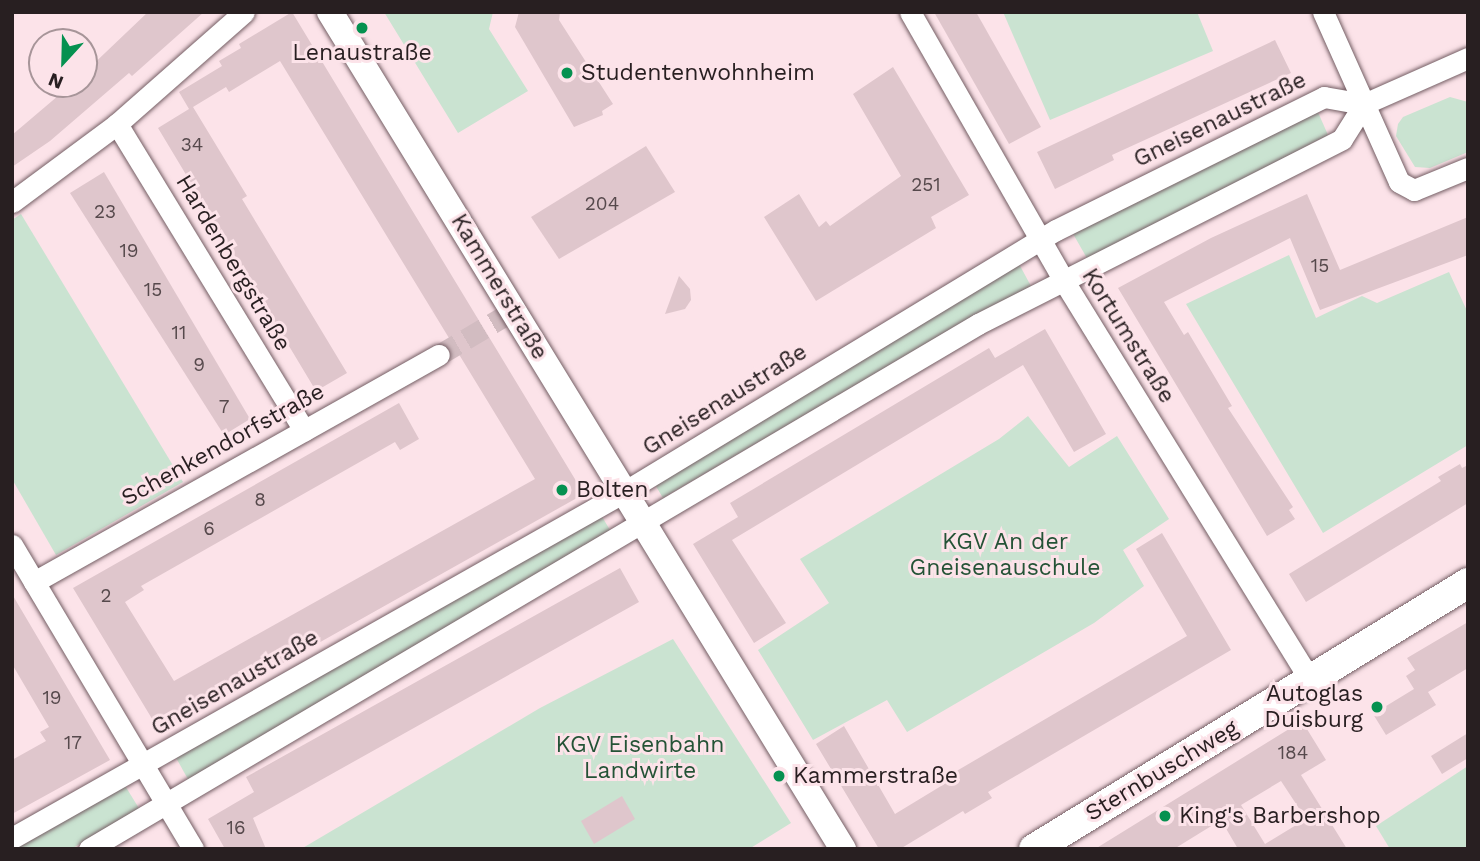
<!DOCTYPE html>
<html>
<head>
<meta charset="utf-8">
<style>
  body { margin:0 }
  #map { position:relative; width:1480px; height:861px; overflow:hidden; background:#fce3e9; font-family:"Work Sans",sans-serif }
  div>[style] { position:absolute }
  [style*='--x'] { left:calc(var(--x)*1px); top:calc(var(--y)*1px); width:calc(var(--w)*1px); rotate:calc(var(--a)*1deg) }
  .green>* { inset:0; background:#cae3d1 }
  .building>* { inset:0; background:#dfc6cc }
  .minor-tunnel>* { height:21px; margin-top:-10.5px; transform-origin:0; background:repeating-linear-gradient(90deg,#d2bcc1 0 21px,transparent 0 31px) }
  .roads { filter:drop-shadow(0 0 2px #745e64) drop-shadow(0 0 2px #745e64) }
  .minor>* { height:21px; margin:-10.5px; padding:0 10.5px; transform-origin:10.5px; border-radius:10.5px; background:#fff }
  .tertiary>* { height:26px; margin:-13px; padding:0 13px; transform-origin:13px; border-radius:13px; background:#fff }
  .secondary>* { height:30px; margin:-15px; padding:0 15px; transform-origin:15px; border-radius:15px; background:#fff }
  .dots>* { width:19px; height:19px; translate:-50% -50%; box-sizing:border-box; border:4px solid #fce3e9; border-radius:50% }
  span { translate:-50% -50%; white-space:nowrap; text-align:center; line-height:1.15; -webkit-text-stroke:6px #fce3e9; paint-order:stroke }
  .number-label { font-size:19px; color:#56494c }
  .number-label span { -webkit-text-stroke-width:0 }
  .poi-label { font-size:23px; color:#281f21 }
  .left { translate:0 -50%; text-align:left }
  .right { translate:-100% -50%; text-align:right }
  .street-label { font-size:23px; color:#281f21 }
  .park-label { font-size:23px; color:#245336 }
  .frame { position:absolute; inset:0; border:14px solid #281f21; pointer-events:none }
  .north { position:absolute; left:28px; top:28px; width:70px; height:70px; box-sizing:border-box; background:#fce3e9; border:2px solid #a79599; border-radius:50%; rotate:202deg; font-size:19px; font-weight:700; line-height:28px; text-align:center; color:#281f21 }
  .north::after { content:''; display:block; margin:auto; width:24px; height:32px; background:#059150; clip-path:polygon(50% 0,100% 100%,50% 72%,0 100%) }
</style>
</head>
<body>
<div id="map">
  <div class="green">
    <div style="clip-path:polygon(384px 12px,493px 12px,489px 29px,528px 91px,458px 133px)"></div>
    <div style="clip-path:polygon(1003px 12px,1197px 12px,1213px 51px,1050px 120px)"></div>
    <div style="clip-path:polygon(1450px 97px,1468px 102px,1468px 152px,1430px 168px,1415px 167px,1396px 136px,1398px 124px,1403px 117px)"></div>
    <div style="clip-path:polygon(1317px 110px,1328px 135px,1088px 260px,1072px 232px)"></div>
    <div style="clip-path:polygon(21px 214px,183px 482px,56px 555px,12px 479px,12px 220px)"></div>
    <div style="clip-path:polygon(1289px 255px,1316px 318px,1362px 296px,1377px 303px,1449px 272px,1468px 313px,1468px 445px,1323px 533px,1186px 304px)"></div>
    <div style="clip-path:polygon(1018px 262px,1032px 288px,973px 316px,663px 498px,654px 483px)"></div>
    <div style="clip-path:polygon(1028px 416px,1069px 467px,1117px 436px,1169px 519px,1123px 550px,1144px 586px,1094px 623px,907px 732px,887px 700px,813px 740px,758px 650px,829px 603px,800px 559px,999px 439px)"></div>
    <div style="clip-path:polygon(601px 515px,610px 530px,189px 781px,175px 756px)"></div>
    <div style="clip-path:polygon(673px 639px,791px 823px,749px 849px,301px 849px,540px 708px)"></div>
    <div style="clip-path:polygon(1468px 766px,1468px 849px,1390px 849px,1376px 826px)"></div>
    <div style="clip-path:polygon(124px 784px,140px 810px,71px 849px,12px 849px)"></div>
  </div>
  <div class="building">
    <div style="clip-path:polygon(148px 12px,204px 12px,132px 76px,129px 73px,50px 141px,12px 167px,12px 135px,72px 84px,84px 84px,84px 73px)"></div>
    <div style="clip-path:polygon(292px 12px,584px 494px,160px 732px,73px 588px,399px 403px,419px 439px,400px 450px,395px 442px,141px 586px,144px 590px,125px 602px,174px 681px,535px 479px,280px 61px,229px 92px,226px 87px,193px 107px,247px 196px,242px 199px,347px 373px,316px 391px,158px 128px,189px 109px,179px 92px,222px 66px,219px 61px,241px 48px,239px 44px)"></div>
    <div style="clip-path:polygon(519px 12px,560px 12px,559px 20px,613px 104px,602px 111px,603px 115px,574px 127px,515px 27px)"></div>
    <div style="clip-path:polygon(934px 12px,976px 12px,1041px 127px,1009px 144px)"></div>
    <div style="clip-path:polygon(1275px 40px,1291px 73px,1112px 155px,1114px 160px,1055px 189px,1037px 152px)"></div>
    <div style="clip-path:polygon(893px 67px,969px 195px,931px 217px,936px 228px,816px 301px,764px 217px,799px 194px,819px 227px,826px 221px,830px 226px,901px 176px,853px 94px)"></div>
    <div style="clip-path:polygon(646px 146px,675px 192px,559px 259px,531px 217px)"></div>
    <div style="clip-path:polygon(104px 172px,250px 419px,224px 435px,70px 193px)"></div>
    <div style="clip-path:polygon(1307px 194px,1340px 270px,1468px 217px,1468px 255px,1320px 310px,1290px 238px,1164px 302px,1184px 335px,1188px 332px,1232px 406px,1228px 408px,1293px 507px,1289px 510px,1295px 519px,1267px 536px,1118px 288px,1211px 238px)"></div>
    <div style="clip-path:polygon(679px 276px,690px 289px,691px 300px,685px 309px,665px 314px)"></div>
    <div style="clip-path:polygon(1045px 329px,1106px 434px,1074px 452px,1023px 365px,732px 540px,786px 623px,754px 643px,693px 544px,738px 517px,730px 503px,989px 348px,995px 358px)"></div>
    <div style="clip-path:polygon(1460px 464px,1462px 468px,1468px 465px,1468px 503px,1306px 602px,1289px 574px,1441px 481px,1438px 477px)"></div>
    <div style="clip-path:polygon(1162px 533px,1231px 650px,988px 792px,992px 798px,965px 814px,963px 811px,900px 849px,879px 849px,816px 744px,844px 726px,895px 814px,951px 780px,948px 776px,1187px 636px,1136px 549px)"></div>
    <div style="clip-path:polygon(620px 568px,639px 602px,253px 818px,266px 849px,225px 849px,208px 819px,254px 792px,246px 777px)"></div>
    <div style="clip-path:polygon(12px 594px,110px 760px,12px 814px,12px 760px,46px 741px,40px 732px,49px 727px,12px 664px)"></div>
    <div style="clip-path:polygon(1468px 622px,1468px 668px,1428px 692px,1436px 705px,1386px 735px,1373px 714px,1414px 689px,1406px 676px,1415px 670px,1407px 658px)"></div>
    <div style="clip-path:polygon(evenodd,1302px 721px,1326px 760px,1301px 775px,1347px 849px,1238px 849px,1221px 820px,1174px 849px,1095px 849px,1302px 721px,1281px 781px,1306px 819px,1265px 844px,1241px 805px,1281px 781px)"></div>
    <div style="clip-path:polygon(1468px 733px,1468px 758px,1442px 774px,1431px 756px)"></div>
    <div style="clip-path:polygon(622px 796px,635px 819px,594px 844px,581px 821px)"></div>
  </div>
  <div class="minor-tunnel">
    <div style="--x:439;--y:355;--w:86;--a:-30.7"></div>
  </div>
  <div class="roads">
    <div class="minor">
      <div style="--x:910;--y:12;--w:312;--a:60.2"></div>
      <div style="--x:1065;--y:283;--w:468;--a:58.3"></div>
      <div style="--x:1323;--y:12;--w:186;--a:65.9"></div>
      <div style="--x:1399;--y:182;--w:17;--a:28"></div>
      <div style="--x:1414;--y:190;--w:58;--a:-22.2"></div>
      <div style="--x:117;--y:124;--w:359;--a:58.6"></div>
      <div style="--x:12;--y:202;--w:131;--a:-36.6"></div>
      <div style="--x:117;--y:124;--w:169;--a:-41.4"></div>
      <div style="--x:12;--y:545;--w:354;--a:59.2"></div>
      <div style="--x:34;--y:582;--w:464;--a:-29.3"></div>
      <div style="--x:12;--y:838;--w:703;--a:-29.48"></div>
      <div style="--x:624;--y:492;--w:505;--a:-31.24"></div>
      <div style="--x:1056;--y:230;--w:299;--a:-26.4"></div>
      <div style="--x:1324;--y:97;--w:41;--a:9.9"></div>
      <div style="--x:89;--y:849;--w:1032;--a:-30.56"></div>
      <div style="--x:978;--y:324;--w:408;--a:-26.9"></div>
      <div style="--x:1342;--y:139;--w:41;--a:-57.8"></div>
      <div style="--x:1364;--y:104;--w:114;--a:-23.9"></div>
    </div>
    <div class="tertiary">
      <div style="--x:330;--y:12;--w:982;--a:58.5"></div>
    </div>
    <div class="secondary">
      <div style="--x:1034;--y:849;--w:509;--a:-31.5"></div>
    </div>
  </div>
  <div class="dots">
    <div style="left:362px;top:28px;background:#059150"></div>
    <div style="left:567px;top:73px;background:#059150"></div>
    <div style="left:562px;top:490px;background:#059150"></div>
    <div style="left:1377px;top:707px;background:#059150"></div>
    <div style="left:779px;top:776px;background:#059150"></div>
    <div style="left:1165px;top:816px;background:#059150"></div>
  </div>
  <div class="number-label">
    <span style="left:192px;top:145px">34</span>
    <span style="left:926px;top:185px">251</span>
    <span style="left:602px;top:204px">204</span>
    <span style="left:105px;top:212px">23</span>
    <span style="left:129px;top:251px">19</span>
    <span style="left:1320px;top:266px">15</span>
    <span style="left:153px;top:290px">15</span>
    <span style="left:179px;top:333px">11</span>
    <span style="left:199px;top:365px">9</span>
    <span style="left:224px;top:407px">7</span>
    <span style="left:260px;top:500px">8</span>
    <span style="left:209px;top:529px">6</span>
    <span style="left:106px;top:596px">2</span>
    <span style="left:52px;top:698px">19</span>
    <span style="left:73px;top:743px">17</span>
    <span style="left:1293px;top:753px">184</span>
    <span style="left:236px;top:828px">16</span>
  </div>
  <div class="poi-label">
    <span style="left:362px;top:53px">Lenaustraße</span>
    <span class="left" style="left:581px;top:73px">Studentenwohnheim</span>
    <span class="left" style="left:576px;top:490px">Bolten</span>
    <span class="right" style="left:1363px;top:707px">Autoglas<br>Duisburg</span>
    <span class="left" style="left:793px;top:776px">Kammerstraße</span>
    <span class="left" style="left:1179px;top:816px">King's Barbershop</span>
  </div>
  <div class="street-label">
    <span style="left:1220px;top:120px;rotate:-26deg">Gneisenaustraße</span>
    <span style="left:233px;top:263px;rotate:59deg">Hardenbergstraße</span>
    <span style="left:499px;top:287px;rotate:59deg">Kammerstraße</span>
    <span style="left:1128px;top:336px;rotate:58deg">Kortumstraße</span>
    <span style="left:725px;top:400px;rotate:-32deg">Gneisenaustraße</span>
    <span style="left:223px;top:445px;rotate:-29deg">Schenkendorfstraße</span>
    <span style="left:235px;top:683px;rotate:-30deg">Gneisenaustraße</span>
    <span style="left:1162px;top:771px;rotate:-31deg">Sternbuschweg</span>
  </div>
  <div class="park-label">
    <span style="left:1005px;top:555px">KGV An der<br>Gneisenauschule</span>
    <span style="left:640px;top:758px">KGV Eisenbahn<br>Landwirte</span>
  </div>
  <div class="frame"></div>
  <div class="north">N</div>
</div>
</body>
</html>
